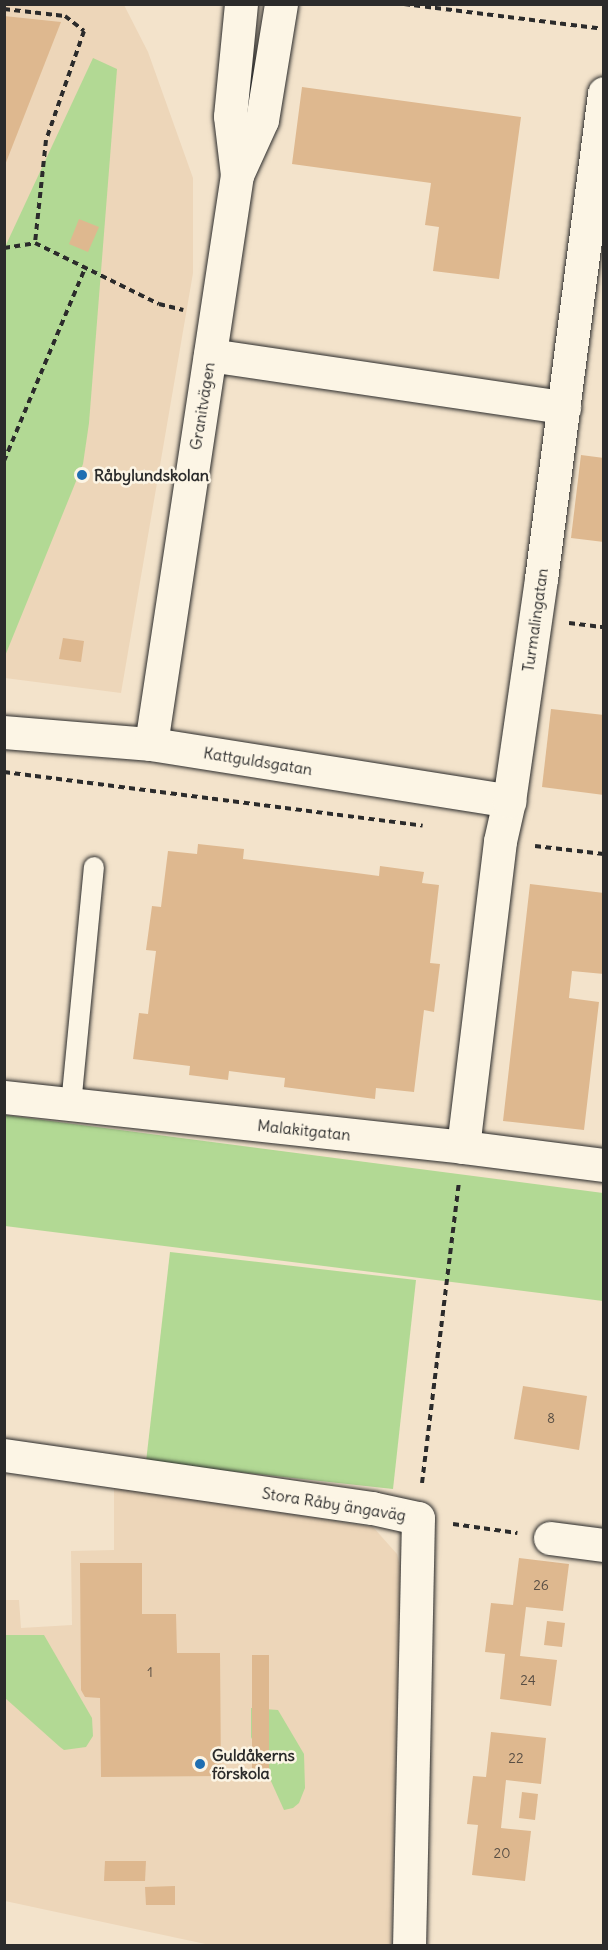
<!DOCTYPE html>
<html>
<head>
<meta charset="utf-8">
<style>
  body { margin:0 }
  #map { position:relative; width:608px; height:1950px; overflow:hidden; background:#f3e3cb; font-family:Delius,sans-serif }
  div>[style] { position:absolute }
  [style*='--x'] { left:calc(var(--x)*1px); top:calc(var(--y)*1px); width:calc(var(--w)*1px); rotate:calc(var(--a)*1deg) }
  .built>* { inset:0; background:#edd6b9 }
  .green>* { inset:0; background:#b2d994 }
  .building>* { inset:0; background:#deb88f }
  .path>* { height:4px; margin-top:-2px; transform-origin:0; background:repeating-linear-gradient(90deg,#2b2b2b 0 6px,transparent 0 10.5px) }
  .roads { filter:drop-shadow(0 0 2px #2b2b2b) drop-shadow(0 0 2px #2b2b2b) }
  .service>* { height:20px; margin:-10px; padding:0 10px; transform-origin:10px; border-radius:10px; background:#fcf5e5 }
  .minor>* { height:33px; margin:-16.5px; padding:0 16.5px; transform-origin:16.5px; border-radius:16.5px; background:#fcf5e5 }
  .dots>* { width:16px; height:16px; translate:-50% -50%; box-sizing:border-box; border:3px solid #fcf5e5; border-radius:50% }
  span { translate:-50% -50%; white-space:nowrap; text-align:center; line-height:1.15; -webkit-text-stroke:5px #fcf5e5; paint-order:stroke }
  .number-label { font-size:14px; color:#584e44 }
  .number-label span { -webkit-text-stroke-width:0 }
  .street-label { font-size:16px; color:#2b2b2b }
  .poi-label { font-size:16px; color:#2b2b2b; font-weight:700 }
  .left { translate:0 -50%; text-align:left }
  .frame { position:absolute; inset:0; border:6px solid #2b2b2b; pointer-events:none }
</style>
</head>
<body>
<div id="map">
  <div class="built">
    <div style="clip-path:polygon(5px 5px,124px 5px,148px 52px,193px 178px,193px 273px,121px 693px,5px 678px)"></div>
    <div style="clip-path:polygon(114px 1486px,373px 1527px,397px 1554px,401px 1570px,391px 1945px,210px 1945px,5px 1901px,5px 1600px,19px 1600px,21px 1628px,72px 1625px,71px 1551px,114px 1550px)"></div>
  </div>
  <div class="green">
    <div style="clip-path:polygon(93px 58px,117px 69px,89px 423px,83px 464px,5px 656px,5px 247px)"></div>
    <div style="clip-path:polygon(5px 1115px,603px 1193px,603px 1301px,5px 1226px)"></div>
    <div style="clip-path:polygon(170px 1252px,416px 1280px,393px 1489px,146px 1462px)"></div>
    <div style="clip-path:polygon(5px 1635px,44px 1635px,92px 1718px,93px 1736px,86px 1747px,64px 1750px,60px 1747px,5px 1698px)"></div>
    <div style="clip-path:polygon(251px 1708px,278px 1710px,304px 1754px,305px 1788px,299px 1803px,293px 1808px,284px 1810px,251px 1737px)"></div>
  </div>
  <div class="building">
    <div style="clip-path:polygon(4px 16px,61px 22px,5px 165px,4px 165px)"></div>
    <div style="clip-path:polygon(302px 87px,521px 117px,499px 279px,433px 271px,439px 227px,425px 225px,431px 183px,292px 164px)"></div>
    <div style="clip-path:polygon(79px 219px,99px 227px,88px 252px,69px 244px)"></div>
    <div style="clip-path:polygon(581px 455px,604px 458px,604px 542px,571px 538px)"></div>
    <div style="clip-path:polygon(63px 638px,84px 641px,81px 662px,59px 659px)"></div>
    <div style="clip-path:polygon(551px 709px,604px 715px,604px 795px,542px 787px)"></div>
    <div style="clip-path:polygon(198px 844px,244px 849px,243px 859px,349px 872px,379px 876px,380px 866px,424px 872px,422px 883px,439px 885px,430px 963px,440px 964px,434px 1012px,424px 1010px,414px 1092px,376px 1088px,375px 1099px,284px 1087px,285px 1078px,229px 1071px,228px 1080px,189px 1075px,190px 1066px,133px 1059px,139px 1013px,148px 1014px,156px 951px,146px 950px,152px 906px,161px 907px,168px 851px,197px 854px)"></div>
    <div style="clip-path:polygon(530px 884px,604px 893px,604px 974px,572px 971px,569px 998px,599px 1002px,584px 1130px,503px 1121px)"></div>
    <div style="clip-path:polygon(523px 1386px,587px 1396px,579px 1450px,514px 1439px)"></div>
    <div style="clip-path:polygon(519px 1558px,569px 1564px,563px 1611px,526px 1607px,520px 1656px,557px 1660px,551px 1706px,500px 1699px,505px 1654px,485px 1652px,491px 1603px,513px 1605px)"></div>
    <div style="clip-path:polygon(80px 1563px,142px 1563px,142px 1614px,176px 1614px,177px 1653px,220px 1653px,221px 1776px,101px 1777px,100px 1698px,85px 1697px,81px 1690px)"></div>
    <div style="clip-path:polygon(547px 1621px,565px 1623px,562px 1647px,544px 1645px)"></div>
    <div style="clip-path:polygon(252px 1655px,269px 1655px,269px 1777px,252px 1777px)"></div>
    <div style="clip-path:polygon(491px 1732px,546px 1738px,541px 1784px,506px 1780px,501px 1828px,531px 1831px,525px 1881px,472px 1875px,478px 1825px,467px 1824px,473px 1776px,486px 1777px)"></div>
    <div style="clip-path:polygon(522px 1792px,538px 1794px,535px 1820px,519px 1818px)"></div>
    <div style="clip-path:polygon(105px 1861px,146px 1861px,145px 1881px,104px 1881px)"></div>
    <div style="clip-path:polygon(175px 1886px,175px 1905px,146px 1905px,145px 1887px)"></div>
  </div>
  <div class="path">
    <div style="--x:404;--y:4;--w:202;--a:7.1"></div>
    <div style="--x:4;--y:9;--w:61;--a:6.5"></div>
    <div style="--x:65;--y:16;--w:24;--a:38"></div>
    <div style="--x:84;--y:31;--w:115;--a:109.2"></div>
    <div style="--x:46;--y:140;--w:104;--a:96.1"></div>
    <div style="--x:4;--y:248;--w:31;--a:-9"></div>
    <div style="--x:35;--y:243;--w:138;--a:26.2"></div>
    <div style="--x:159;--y:304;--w:25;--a:14"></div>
    <div style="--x:4;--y:461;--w:209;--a:-67.2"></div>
    <div style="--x:569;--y:623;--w:35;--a:7"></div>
    <div style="--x:4;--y:647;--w:44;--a:90"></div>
    <div style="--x:4;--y:772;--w:422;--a:7.3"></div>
    <div style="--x:535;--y:846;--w:69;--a:6.6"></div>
    <div style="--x:422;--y:1483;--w:304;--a:-83"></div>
    <div style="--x:453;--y:1524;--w:65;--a:8"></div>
  </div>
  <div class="roads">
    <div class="service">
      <div style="--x:71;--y:1105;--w:239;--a:-84.5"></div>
    </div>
    <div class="minor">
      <div style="--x:237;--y:175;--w:60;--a:-65.6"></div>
      <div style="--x:262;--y:120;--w:118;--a:-80.7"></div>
      <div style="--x:210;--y:355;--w:358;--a:8.4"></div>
      <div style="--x:4;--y:732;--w:147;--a:4.7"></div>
      <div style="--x:151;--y:744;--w:363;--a:9"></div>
      <div style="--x:151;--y:744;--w:575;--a:-81.41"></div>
      <div style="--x:237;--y:175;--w:59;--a:-96.8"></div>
      <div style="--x:230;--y:116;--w:113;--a:-84.4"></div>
      <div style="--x:4;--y:1097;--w:462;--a:6.2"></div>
      <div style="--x:463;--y:1147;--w:142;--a:7.3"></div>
      <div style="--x:463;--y:1147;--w:308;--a:-83.1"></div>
      <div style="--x:500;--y:841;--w:41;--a:-77.3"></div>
      <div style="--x:509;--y:801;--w:224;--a:-81.8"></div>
      <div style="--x:541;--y:579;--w:490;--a:-82.6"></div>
      <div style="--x:4;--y:1455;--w:372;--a:8.2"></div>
      <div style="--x:372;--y:1508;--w:47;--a:12.3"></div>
      <div style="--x:418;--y:1518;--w:428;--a:91.2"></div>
      <div style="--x:550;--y:1538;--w:54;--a:7.4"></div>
    </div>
  </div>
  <div class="dots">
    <div style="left:82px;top:475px;background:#1f6fb2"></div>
    <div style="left:200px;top:1764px;background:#1f6fb2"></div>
  </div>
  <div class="number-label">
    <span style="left:551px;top:1418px">8</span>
    <span style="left:541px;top:1585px">26</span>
    <span style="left:150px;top:1672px">1</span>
    <span style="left:528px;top:1680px">24</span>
    <span style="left:516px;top:1758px">22</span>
    <span style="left:502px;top:1853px">20</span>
  </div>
  <div class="street-label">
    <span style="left:202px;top:406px;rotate:-81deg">Granitvägen</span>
    <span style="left:535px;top:620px;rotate:-82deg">Turmalingatan</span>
    <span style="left:258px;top:761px;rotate:9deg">Kattguldsgatan</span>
    <span style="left:304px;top:1130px;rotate:6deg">Malakitgatan</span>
    <span style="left:334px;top:1504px;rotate:9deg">Stora Råby ängaväg</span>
  </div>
  <div class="poi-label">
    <span class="left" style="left:94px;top:475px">Råbylundskolan</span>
    <span class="left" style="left:212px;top:1764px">Guldåkerns<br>förskola</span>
  </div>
  <div class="frame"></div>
</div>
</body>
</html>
